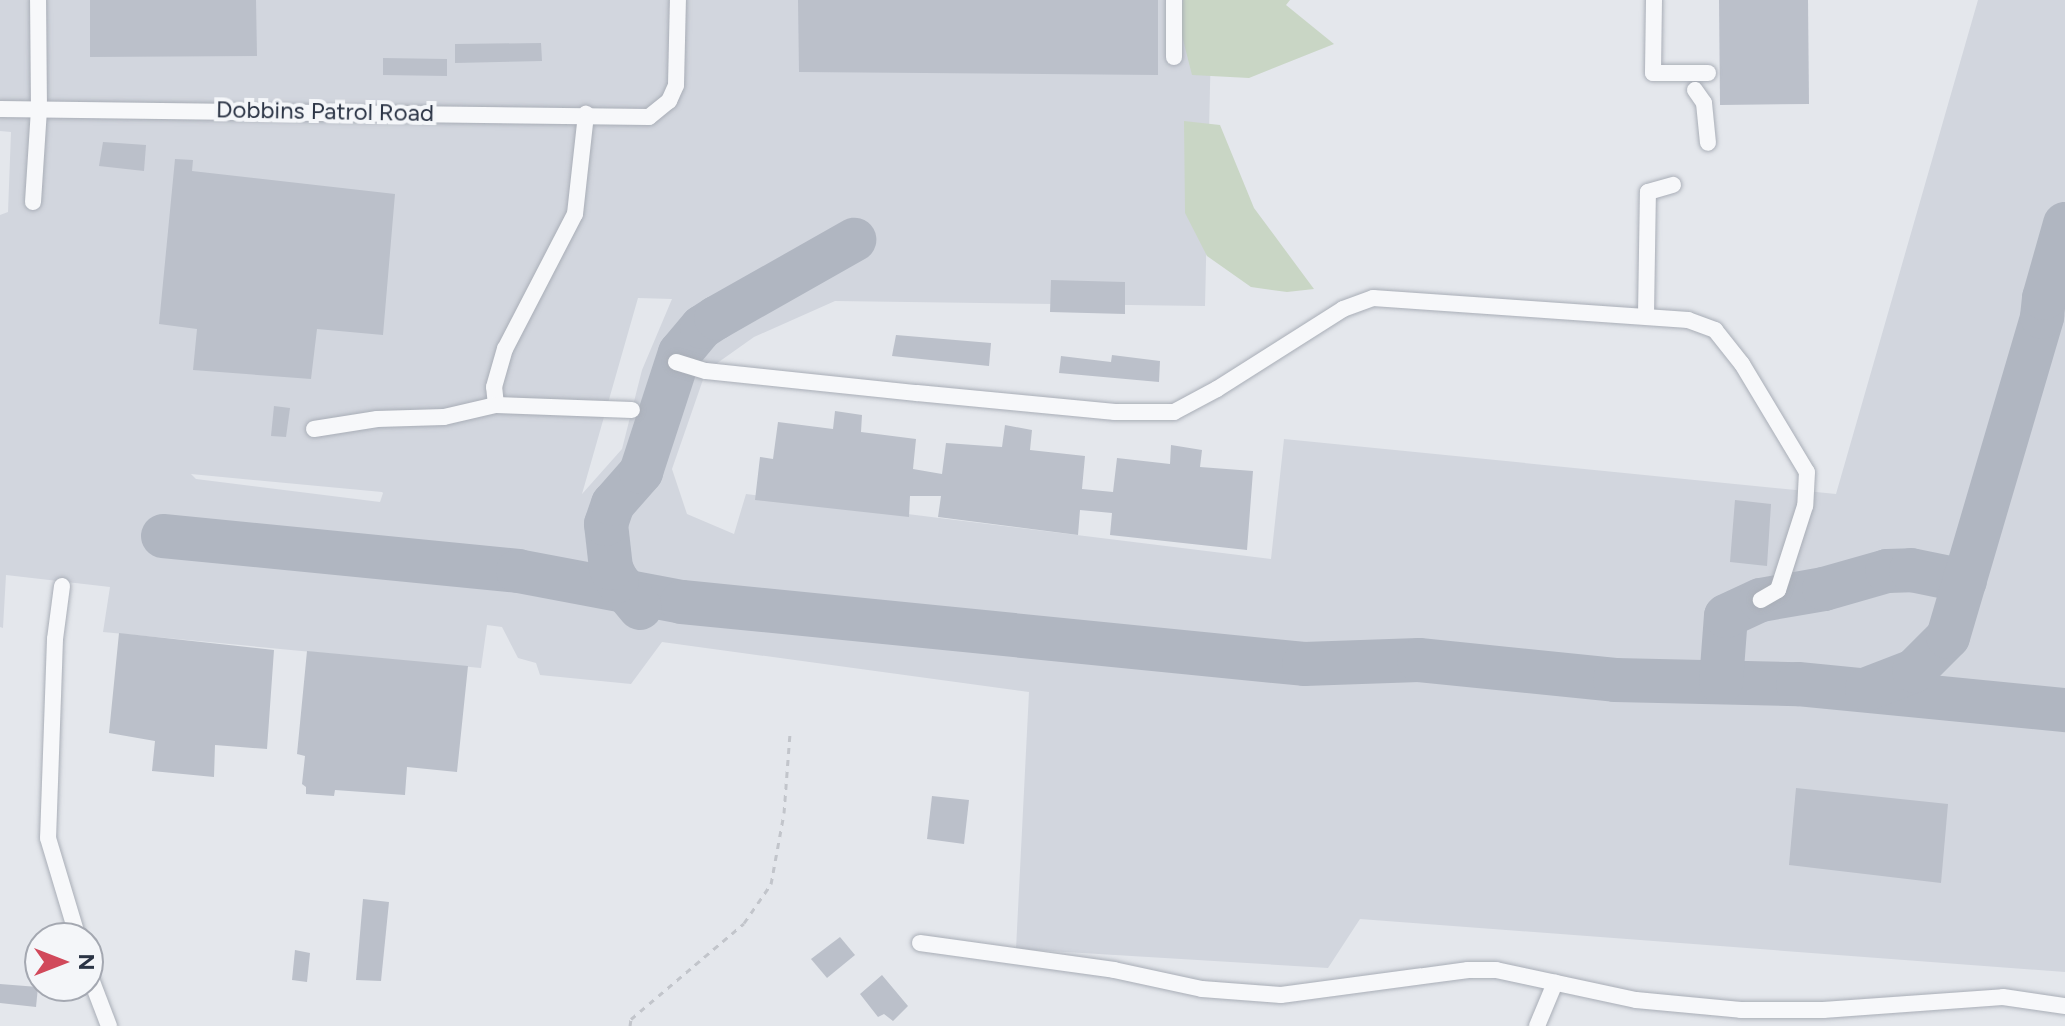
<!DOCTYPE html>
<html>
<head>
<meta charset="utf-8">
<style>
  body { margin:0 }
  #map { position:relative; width:2065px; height:1026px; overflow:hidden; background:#e4e7ec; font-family:Figtree,sans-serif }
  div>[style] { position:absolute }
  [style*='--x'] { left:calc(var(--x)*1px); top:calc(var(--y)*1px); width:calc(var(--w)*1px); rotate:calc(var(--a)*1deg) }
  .built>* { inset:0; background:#d2d6de }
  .green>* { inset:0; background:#c9d6c5 }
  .taxiway>* { height:44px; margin:-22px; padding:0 22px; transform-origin:22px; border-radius:22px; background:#b0b6c1 }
  .building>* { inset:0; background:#bbc0ca }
  .path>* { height:3px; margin-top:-1.5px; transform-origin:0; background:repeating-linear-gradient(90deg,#c2c5cb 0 6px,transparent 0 12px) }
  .roads { filter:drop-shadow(0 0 2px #a9aeb7) drop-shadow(0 0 2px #a9aeb7) }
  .minor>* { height:16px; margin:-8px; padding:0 8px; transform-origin:8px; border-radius:8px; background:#f7f8fa }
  span { translate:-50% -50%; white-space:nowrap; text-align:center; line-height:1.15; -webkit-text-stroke:8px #f4f6f9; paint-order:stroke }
  .street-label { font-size:24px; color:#2b3445 }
  .north { position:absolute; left:24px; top:922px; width:80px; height:80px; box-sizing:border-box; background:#f4f6f9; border:2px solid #a4a8b1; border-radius:50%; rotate:90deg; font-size:22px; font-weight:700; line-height:32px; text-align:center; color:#2b3445 }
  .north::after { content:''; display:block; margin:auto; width:28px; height:36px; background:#d1495b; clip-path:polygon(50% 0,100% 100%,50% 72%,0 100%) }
</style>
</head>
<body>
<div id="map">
  <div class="built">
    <div style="clip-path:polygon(evenodd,0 0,1212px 0,1205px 306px,835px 301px,754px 337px,706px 371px,672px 469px,687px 514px,734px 534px,746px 494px,1271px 559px,1284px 439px,1836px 494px,1978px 0,2065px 0,2065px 972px,1360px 919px,1328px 968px,1016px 949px,1029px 692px,662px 642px,631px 684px,540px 675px,536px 663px,518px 658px,502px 627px,487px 625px,481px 668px,103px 632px,110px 587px,6px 575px,3px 628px,0 627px,0 215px,8px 212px,11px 132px,0 131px,0 0,638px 298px,672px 299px,642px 370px,622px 449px,582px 494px,638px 298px,0 0,191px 474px,382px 492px,383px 493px,380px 502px,196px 479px,191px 474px)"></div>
  </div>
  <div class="green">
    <div style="clip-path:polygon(1183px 0,1290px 0,1286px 5px,1334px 44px,1249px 78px,1192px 75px,1179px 24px)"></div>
    <div style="clip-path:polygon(1184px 121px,1220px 125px,1254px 208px,1314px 289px,1287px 292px,1251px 287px,1207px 256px,1185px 213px)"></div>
  </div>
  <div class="taxiway">
    <div style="--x:163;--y:536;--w:357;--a:5.6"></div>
    <div style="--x:518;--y:571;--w:167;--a:10.7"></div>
    <div style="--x:682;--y:602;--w:625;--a:5.69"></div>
    <div style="--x:1304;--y:664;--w:115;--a:-2"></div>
    <div style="--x:1419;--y:660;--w:197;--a:5.8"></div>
    <div style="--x:1615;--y:680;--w:183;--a:1.3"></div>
    <div style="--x:1798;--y:684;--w:268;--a:5.6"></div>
    <div style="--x:640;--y:608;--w:35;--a:-130"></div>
    <div style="--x:617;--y:581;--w:14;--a:-115"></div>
    <div style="--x:611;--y:568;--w:44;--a:-96.5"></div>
    <div style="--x:606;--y:524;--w:21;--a:-71"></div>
    <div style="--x:613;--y:504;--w:43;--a:-48.8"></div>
    <div style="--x:641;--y:472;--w:125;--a:-71.9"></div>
    <div style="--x:680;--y:353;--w:34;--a:-50"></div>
    <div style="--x:702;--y:327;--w:17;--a:-33"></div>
    <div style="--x:716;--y:318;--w:159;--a:-29.5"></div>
    <div style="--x:1721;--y:682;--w:66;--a:-85.7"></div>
    <div style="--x:1726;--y:616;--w:38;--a:-25"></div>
    <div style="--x:1761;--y:600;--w:64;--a:-9.9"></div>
    <div style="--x:1824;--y:589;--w:66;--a:-15.9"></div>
    <div style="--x:1887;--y:571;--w:24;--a:-2"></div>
    <div style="--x:1911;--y:570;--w:55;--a:11.5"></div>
    <div style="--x:1867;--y:689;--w:50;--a:-21"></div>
    <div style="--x:1914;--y:671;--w:48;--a:-45"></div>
    <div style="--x:1948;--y:637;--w:334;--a:-73.6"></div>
    <div style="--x:2042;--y:317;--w:19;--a:-84"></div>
    <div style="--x:2044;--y:298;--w:77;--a:-74.2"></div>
  </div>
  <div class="building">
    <div style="clip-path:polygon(90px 0,256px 0,257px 56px,90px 57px)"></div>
    <div style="clip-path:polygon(798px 0,1158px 0,1158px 75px,799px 72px)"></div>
    <div style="clip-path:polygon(1719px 0,1808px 0,1809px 104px,1720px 105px)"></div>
    <div style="clip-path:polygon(541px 43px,542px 61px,455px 63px,455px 44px)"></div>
    <div style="clip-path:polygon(383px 58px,447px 59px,447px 76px,383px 75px)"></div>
    <div style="clip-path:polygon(103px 142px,146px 145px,144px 171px,99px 166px)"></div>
    <div style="clip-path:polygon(175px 159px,193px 160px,192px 171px,395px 194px,383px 335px,317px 329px,311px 379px,193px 370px,197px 329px,159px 324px)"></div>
    <div style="clip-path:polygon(1051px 280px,1125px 282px,1125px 314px,1050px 312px)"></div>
    <div style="clip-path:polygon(896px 335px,991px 343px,989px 366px,892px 356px)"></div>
    <div style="clip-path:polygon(1112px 355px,1160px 361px,1159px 382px,1059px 373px,1061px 356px,1111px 362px)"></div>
    <div style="clip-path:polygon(274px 406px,290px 408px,286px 437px,271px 436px)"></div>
    <div style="clip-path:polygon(835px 411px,862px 415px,861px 432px,916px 439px,913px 469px,942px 474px,946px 443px,1002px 447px,1005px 425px,1032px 430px,1030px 450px,1085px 456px,1082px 489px,1113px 492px,1117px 458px,1170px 464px,1171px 445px,1202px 450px,1200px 467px,1253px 471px,1247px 550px,1110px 535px,1112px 513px,1080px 510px,1078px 535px,938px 517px,941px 496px,910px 496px,909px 517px,755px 500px,760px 457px,773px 459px,778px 422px,833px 429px)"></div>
    <div style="clip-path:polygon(1735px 500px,1771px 504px,1767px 566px,1730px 562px)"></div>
    <div style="clip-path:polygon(119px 633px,274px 650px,267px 749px,215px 745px,214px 777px,152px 771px,155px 741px,109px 733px)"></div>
    <div style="clip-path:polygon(307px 651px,468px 666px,457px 772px,407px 767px,405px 795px,335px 790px,334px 796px,306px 794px,306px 787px,302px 784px,305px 756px,297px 754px)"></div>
    <div style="clip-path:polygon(1796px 788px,1948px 804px,1941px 883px,1789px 865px)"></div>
    <div style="clip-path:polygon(932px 796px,969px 800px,964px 844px,927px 839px)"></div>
    <div style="clip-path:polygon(363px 899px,389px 902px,381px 981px,356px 980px)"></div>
    <div style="clip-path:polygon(840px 937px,855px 955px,827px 978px,811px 959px)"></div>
    <div style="clip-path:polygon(295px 950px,310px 953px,307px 982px,292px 980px)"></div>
    <div style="clip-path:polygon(882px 975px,908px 1006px,893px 1021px,884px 1014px,878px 1017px,860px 994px)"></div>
    <div style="clip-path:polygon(0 984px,38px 987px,36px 1007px,0 1003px)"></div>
  </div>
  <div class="path">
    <div style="--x:630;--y:1026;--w:7;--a:-82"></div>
    <div style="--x:631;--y:1019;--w:148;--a:-40.3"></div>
    <div style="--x:744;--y:923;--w:47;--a:-55.3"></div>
    <div style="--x:771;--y:884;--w:72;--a:-79.6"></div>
    <div style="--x:784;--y:813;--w:80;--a:-85.7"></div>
  </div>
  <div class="roads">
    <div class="minor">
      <div style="--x:1654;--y:0;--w:73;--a:90.8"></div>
      <div style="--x:1653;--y:73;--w:55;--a:0"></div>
      <div style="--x:1174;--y:57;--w:57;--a:-90"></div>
      <div style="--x:1695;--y:90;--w:16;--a:55"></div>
      <div style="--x:1704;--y:103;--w:40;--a:84.3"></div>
      <div style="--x:0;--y:109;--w:649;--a:0.71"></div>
      <div style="--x:649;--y:117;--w:26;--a:-39"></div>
      <div style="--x:669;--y:101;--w:17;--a:-66"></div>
      <div style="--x:676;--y:85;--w:85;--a:-88.7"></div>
      <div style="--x:33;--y:202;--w:93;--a:-86.3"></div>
      <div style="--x:39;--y:109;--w:109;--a:-90.5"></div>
      <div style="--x:1646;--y:315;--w:123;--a:-89.1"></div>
      <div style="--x:1648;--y:192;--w:26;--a:-16"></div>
      <div style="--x:676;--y:362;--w:31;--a:17"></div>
      <div style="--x:706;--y:371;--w:212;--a:6"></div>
      <div style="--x:917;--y:393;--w:199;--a:5.5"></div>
      <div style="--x:1115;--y:412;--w:59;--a:0"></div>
      <div style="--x:1174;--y:412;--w:49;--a:-28.1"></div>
      <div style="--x:1217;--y:389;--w:149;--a:-32.4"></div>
      <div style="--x:1343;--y:309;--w:32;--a:-20"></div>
      <div style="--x:1373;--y:298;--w:316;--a:4"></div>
      <div style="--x:1688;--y:320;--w:29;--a:20"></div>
      <div style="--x:1715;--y:330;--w:43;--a:51.5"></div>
      <div style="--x:1742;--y:364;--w:126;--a:59"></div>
      <div style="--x:1807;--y:472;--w:34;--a:93"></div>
      <div style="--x:1805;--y:506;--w:88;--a:107.8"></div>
      <div style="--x:1778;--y:590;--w:20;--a:150"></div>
      <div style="--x:496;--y:405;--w:18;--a:-96"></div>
      <div style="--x:494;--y:387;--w:40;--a:-74"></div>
      <div style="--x:505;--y:349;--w:152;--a:-62.6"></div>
      <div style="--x:575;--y:214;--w:101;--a:-83.7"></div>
      <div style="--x:314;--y:429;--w:64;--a:-9"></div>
      <div style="--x:377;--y:419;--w:67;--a:-1.7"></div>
      <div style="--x:444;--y:417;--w:53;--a:-13"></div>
      <div style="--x:496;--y:405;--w:136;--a:2.1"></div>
      <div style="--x:62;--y:586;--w:53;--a:97.5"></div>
      <div style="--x:55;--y:639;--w:199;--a:92"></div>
      <div style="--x:48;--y:838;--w:104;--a:73.3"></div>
      <div style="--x:920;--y:943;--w:196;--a:7.9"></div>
      <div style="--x:1114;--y:970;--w:90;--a:12.2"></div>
      <div style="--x:1202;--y:989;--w:79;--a:4.3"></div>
      <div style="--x:1281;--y:995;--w:189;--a:-7.6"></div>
      <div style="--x:1468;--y:970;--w:28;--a:0"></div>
      <div style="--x:1496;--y:970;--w:143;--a:12.1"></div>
      <div style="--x:1636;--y:1000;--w:105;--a:5.4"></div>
      <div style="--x:1741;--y:1010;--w:82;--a:0"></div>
      <div style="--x:1823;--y:1010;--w:180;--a:-4.1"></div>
      <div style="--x:2003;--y:997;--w:63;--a:8.3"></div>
      <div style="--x:88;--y:971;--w:59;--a:69.1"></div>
      <div style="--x:1537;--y:1026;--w:47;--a:-67.3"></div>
    </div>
  </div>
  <div class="street-label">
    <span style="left:325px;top:111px;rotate:1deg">Dobbins Patrol Road</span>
  </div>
  <div class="north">N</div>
</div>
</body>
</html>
